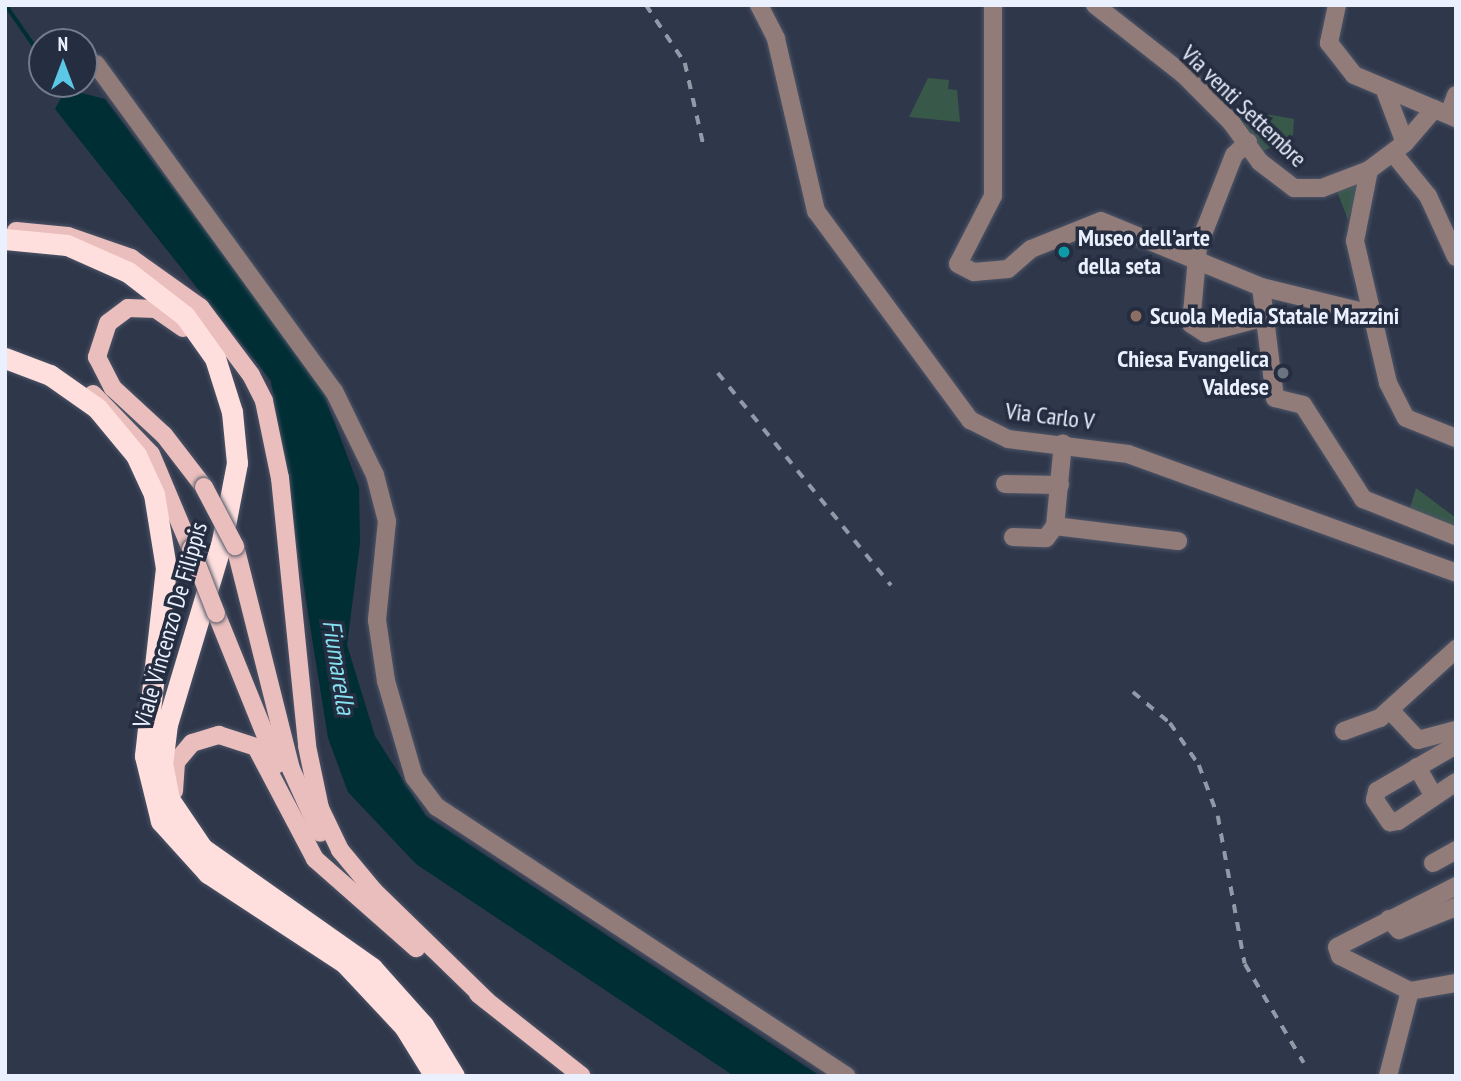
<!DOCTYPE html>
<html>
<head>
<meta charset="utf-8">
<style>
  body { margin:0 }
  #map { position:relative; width:1461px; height:1081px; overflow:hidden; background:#2f374b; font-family:"PT Sans Narrow",sans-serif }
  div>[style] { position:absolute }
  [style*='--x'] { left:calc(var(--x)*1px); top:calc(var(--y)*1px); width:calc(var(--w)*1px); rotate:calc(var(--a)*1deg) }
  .green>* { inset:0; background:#38594a }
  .water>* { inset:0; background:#002e35 }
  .stream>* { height:3.5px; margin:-1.75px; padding:0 1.75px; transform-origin:1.75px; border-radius:1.75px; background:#002e35 }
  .roads { filter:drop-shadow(0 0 2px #4d5567) drop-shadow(0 0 2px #4d5567) }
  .minor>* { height:18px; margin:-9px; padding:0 9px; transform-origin:9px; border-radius:9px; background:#917c7a }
  .major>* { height:18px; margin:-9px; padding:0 9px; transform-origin:9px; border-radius:9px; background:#eabebc }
  .highway>* { height:21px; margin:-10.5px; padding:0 10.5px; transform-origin:10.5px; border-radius:10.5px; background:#ffdfdd }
  .rail>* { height:3.5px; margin-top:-1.75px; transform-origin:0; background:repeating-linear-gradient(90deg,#9299a9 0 9px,transparent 0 18px) }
  .bridges { filter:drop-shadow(0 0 2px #4d5567) drop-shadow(0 0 2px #4d5567) }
  .major-bridge>* { height:18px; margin:-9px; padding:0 9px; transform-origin:9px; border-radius:9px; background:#eabebc }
  .dots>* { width:19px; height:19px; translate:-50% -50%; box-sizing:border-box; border:4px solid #252d40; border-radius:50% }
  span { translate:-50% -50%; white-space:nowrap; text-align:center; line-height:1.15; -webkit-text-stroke:7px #252d40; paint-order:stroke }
  .street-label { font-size:24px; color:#eaf0fd }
  .poi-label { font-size:24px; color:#eaf0fd; font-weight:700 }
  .left { translate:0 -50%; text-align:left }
  .right { translate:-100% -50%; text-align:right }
  .water-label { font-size:26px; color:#84dfef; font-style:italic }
  .frame { position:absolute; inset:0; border:7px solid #eaf0fd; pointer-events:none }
  .north { position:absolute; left:28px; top:28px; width:70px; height:70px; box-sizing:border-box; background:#252d40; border:2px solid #747b8c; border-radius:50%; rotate:0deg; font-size:19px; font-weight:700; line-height:28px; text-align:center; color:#eaf0fd }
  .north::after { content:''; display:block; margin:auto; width:24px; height:32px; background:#5bc8e7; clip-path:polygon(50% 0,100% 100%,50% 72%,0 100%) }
</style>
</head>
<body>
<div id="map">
  <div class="green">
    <div style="clip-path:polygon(928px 78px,949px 80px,948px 89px,957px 90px,960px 122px,909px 117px)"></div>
    <div style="clip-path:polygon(1255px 112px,1294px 119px,1293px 135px,1260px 153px,1237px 125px)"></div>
    <div style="clip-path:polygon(1355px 184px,1360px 187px,1348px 220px,1337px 191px)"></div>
    <div style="clip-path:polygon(1416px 488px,1456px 518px,1453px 530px,1410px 508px)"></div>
  </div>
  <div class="water">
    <div style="clip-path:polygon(66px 89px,105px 99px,318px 379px,359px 487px,360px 543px,347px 645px,375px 736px,426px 816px,820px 1076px,734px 1076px,416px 864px,348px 792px,328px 738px,271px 381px,55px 109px)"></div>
  </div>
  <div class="stream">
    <div style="--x:6;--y:5;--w:63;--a:55.3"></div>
  </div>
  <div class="roads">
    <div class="minor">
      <div style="--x:759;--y:5;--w:38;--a:63"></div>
      <div style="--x:776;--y:39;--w:177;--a:76.9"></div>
      <div style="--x:816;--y:211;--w:260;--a:53.6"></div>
      <div style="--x:970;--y:420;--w:42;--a:26.6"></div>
      <div style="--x:1008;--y:439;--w:121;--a:7.1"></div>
      <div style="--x:1128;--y:454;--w:349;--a:19.9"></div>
      <div style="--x:993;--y:5;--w:191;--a:90"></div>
      <div style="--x:993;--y:196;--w:76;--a:117.2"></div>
      <div style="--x:958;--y:264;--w:18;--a:27"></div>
      <div style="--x:974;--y:272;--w:34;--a:-5"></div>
      <div style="--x:1008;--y:269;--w:30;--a:-41"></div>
      <div style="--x:1031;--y:249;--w:75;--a:-21.8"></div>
      <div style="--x:1101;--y:221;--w:173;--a:22.4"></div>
      <div style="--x:1261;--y:287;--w:113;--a:13.8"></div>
      <div style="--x:1095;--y:5;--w:112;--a:38.1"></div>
      <div style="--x:1183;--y:74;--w:68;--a:45"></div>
      <div style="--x:1231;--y:122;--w:49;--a:54.1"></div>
      <div style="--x:1260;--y:162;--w:43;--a:37.4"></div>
      <div style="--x:1294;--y:188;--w:28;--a:0"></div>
      <div style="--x:1322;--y:188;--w:50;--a:-21"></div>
      <div style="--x:1369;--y:170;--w:45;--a:-36.9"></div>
      <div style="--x:1405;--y:143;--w:45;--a:-49.5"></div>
      <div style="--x:1337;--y:5;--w:39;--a:102"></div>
      <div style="--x:1329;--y:43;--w:41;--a:52"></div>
      <div style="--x:1354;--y:75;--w:111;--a:22.9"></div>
      <div style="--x:96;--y:64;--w:404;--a:54"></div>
      <div style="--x:334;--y:391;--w:93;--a:64"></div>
      <div style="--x:375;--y:475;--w:48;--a:75.4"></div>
      <div style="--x:387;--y:521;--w:100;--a:95.8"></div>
      <div style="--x:377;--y:620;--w:62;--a:81.6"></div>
      <div style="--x:386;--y:681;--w:100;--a:73.7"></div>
      <div style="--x:414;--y:777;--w:38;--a:53"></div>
      <div style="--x:437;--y:807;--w:490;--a:33.3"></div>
      <div style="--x:1386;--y:93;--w:53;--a:69.2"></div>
      <div style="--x:1449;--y:114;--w:20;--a:-70"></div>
      <div style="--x:1248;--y:142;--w:19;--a:137"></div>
      <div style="--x:1234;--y:155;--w:99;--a:111.4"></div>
      <div style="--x:1198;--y:247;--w:77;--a:95.2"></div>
      <div style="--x:1191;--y:324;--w:17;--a:33"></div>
      <div style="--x:1205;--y:333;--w:58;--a:-15"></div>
      <div style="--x:1393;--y:153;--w:55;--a:50.9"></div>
      <div style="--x:1428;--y:196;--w:67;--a:65.3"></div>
      <div style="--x:1369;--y:170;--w:72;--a:101.2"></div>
      <div style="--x:1355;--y:241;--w:146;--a:76.9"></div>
      <div style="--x:1388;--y:383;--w:39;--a:63"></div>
      <div style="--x:1406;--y:418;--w:54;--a:21.8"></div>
      <div style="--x:1261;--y:287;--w:112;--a:82.8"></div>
      <div style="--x:1275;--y:398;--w:29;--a:14"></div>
      <div style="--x:1303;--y:405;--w:112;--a:57.4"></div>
      <div style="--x:1363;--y:499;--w:100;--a:21.7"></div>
      <div style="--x:1005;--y:484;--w:55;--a:1"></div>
      <div style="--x:1055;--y:526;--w:83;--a:-84.5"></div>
      <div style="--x:1013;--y:537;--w:33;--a:2"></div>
      <div style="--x:1046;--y:538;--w:15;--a:-53"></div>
      <div style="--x:1055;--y:526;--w:124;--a:7"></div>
      <div style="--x:1390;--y:710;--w:41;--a:47"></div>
      <div style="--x:1418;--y:740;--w:39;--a:-15"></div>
      <div style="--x:1344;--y:731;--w:38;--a:-20"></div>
      <div style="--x:1380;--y:718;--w:103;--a:-42.2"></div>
      <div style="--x:1456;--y:745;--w:91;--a:149.8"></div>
      <div style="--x:1377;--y:791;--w:9;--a:103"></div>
      <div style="--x:1375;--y:800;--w:27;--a:56"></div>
      <div style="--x:1390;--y:822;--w:8;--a:-7"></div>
      <div style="--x:1398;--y:821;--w:70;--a:-33.9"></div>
      <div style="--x:1417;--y:767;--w:34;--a:60"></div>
      <div style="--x:1433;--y:863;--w:26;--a:-29"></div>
      <div style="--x:1389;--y:919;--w:15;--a:48"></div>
      <div style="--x:1399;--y:930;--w:61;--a:-22"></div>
      <div style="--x:1410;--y:991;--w:47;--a:-9.9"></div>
      <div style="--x:1388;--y:1076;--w:88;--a:-75.5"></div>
      <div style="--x:1410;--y:991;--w:78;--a:-153.4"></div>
      <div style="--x:1340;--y:956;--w:9;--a:-108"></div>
      <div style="--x:1337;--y:947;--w:134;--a:-27.1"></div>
    </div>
    <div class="major">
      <div style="--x:16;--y:231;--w:52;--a:5.5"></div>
      <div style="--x:68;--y:236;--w:67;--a:19.2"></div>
      <div style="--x:131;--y:258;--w:85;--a:35.4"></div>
      <div style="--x:200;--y:307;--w:85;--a:53.1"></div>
      <div style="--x:251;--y:375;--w:29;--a:63"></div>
      <div style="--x:264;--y:401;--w:79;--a:78.3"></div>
      <div style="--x:280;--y:478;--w:269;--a:84.2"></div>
      <div style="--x:307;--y:746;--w:63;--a:78.2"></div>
      <div style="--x:320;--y:808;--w:47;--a:64.5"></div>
      <div style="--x:340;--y:850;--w:53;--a:50.3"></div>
      <div style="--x:374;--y:891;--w:158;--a:44.2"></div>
      <div style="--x:183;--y:328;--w:33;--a:-145"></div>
      <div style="--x:156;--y:309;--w:28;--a:-178"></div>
      <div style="--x:128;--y:308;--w:25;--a:143"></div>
      <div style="--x:108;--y:323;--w:36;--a:108"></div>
      <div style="--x:97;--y:357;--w:35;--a:63"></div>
      <div style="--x:113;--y:388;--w:69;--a:42.7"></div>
      <div style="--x:164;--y:435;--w:66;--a:52.4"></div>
      <div style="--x:93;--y:394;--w:83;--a:46"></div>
      <div style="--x:151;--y:454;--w:103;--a:67.2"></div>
      <div style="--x:235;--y:546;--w:230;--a:75.9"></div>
      <div style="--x:291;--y:769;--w:70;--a:65.6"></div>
      <div style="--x:216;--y:613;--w:163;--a:68"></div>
      <div style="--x:174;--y:791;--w:29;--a:-86"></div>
      <div style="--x:176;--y:762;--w:25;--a:-50"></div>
      <div style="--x:192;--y:743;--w:28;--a:-17"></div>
      <div style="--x:219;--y:735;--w:39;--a:18"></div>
      <div style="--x:256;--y:747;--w:127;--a:62.2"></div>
      <div style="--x:315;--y:859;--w:135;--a:41.4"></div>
      <div style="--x:478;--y:994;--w:132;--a:38.3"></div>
    </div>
    <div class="highway">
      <div style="--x:5;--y:239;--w:62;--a:5.5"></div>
      <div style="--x:67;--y:245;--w:67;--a:23.9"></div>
      <div style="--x:128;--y:272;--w:72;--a:37.7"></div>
      <div style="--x:185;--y:316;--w:52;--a:54.5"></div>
      <div style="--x:215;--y:358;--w:57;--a:72.5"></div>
      <div style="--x:232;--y:412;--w:51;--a:84.4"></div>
      <div style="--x:237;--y:463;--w:79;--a:100.9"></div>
      <div style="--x:222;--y:541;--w:191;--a:106.7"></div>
      <div style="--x:167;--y:724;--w:39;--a:97"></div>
      <div style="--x:162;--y:763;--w:37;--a:79"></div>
      <div style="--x:169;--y:799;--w:59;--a:56"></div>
      <div style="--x:202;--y:848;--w:208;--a:35.2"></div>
      <div style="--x:372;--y:968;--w:76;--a:48.2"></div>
      <div style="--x:423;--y:1025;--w:60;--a:58.7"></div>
      <div style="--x:5;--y:358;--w:48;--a:20.7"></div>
      <div style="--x:50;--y:375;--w:57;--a:35.1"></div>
      <div style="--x:97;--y:408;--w:61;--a:50.3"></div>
      <div style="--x:136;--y:455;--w:43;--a:65.2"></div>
      <div style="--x:154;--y:494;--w:75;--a:80.8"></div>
      <div style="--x:166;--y:568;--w:189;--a:96.4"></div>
      <div style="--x:145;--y:756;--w:67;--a:76.2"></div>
      <div style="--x:161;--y:821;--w:70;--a:47.9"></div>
      <div style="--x:208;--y:873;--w:164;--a:33.3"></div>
      <div style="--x:345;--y:963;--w:86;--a:46.9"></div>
      <div style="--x:404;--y:1026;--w:59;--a:58.2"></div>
    </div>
  </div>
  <div class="rail">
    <div style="--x:646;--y:5;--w:70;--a:56.1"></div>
    <div style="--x:685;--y:63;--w:82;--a:77.3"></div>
    <div style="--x:718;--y:373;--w:274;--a:50.8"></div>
    <div style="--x:1133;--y:692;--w:48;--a:40"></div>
    <div style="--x:1170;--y:723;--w:51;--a:55.4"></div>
    <div style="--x:1199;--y:765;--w:54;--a:69.6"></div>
    <div style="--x:1218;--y:816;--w:150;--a:79.7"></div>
    <div style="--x:1245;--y:964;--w:115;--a:59.2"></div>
  </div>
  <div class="bridges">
    <div class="major-bridge">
      <div style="--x:204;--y:487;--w:67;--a:62.3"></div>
      <div style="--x:191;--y:549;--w:69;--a:68.7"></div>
    </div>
  </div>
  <div class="dots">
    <div style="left:1064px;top:252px;background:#0f9aa8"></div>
    <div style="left:1136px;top:316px;background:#8d6e63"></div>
    <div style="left:1283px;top:373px;background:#6b7280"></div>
  </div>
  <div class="street-label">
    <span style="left:1244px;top:106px;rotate:44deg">Via venti Settembre</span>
    <span style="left:1050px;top:416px;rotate:7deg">Via Carlo V</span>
    <span style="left:170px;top:625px;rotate:-74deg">Viale Vincenzo De Filippis</span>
  </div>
  <div class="poi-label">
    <span class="left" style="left:1078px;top:252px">Museo dell'arte<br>della seta</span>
    <span class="left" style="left:1150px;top:316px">Scuola Media Statale Mazzini</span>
    <span class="right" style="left:1269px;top:373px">Chiesa Evangelica<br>Valdese</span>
  </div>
  <div class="water-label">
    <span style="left:339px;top:667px;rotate:81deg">Fiumarella</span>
  </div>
  <div class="frame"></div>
  <div class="north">N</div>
</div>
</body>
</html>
